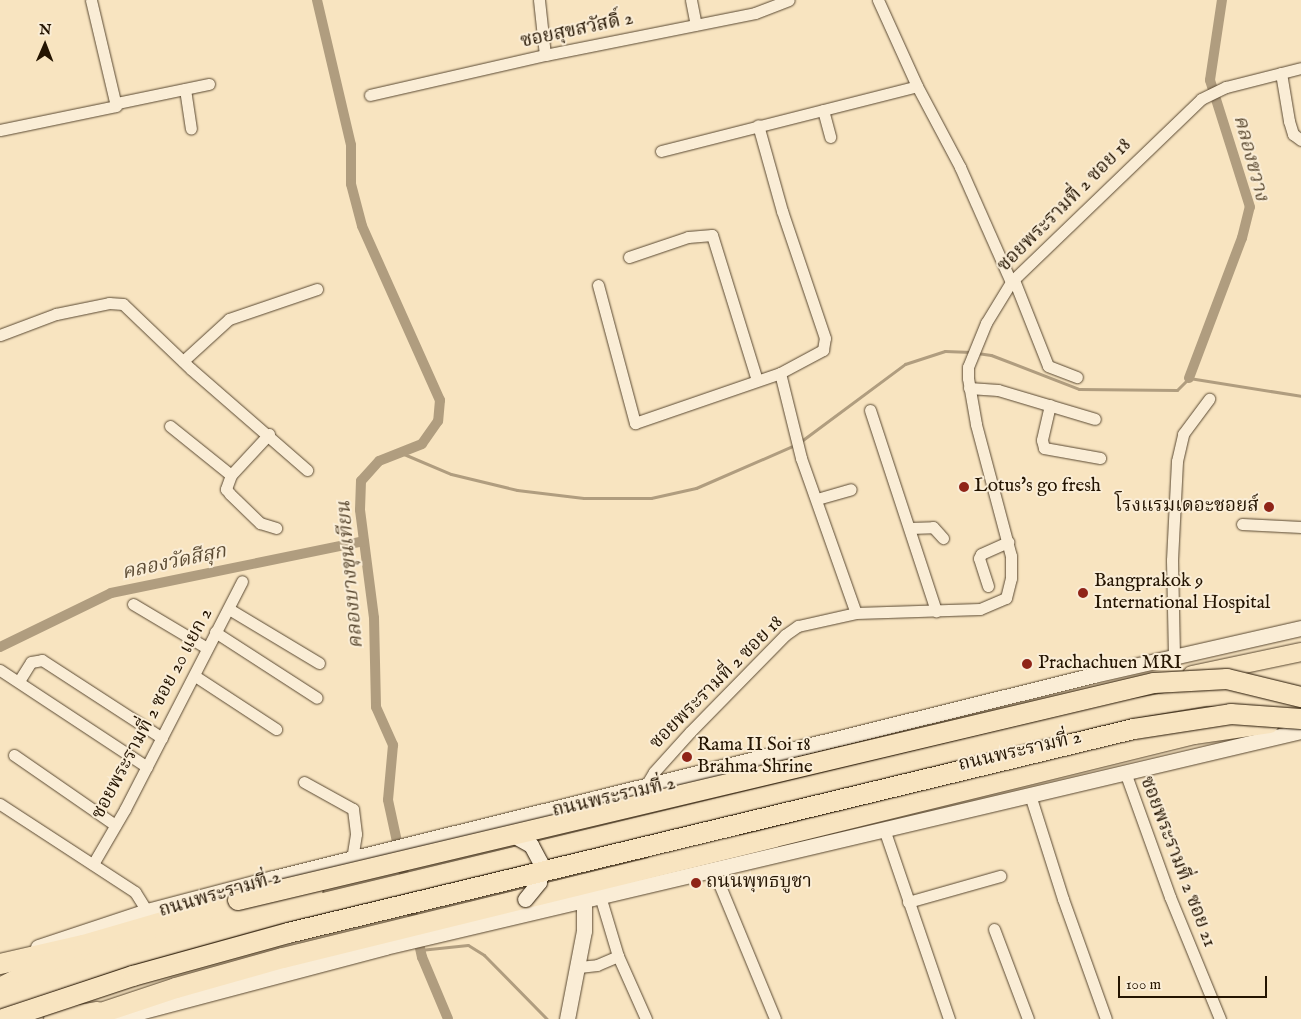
<!DOCTYPE html>
<html>
<head>
<meta charset="utf-8">
<style>
  body { margin:0 }
  #map { position:relative; width:1301px; height:1019px; overflow:hidden; background:#f8e4c0; font-family:"IM FELL English","Noto Serif Thai",serif }
  div>[style] { position:absolute }
  [style*='--x'] { left:calc(var(--x)*1px); top:calc(var(--y)*1px); width:calc(var(--w)*1px); rotate:calc(var(--a)*1deg) }
  .stream>* { height:3px; margin:-1.5px; padding:0 1.5px; transform-origin:1.5px; border-radius:1.5px; background:#b09d7f }
  .canal>* { height:10px; margin:-5px; padding:0 5px; transform-origin:5px; border-radius:5px; background:#b09d7f }
  .roads { filter:drop-shadow(0 0 1px #594831) drop-shadow(0 0 1px #594831) }
  .minor>* { height:11px; margin:-5.5px; padding:0 5.5px; transform-origin:5.5px; border-radius:5.5px; background:#faedd6 }
  .secondary>* { height:15px; margin:-7.5px; padding:0 7.5px; transform-origin:7.5px; border-radius:7.5px; background:#faedd6 }
  .primary>* { height:18px; margin:-9px; padding:0 9px; transform-origin:9px; border-radius:9px; background:#f8e4c0 }
  .trunk>* { height:18px; margin:-9px; padding:0 9px; transform-origin:9px; border-radius:9px; background:#f8e4c0 }
  .motorway>* { height:20px; margin:-10px; padding:0 10px; transform-origin:10px; border-radius:10px; background:#f8e4c0 }
  .bridges { filter:drop-shadow(0 0 1px #241401) drop-shadow(0 0 1px #241401) }
  .secondary-bridge>* { height:15px; margin:-7.5px; padding:0 7.5px; transform-origin:7.5px; border-radius:7.5px; background:#faedd6 }
  .motorway-bridge>* { height:20px; margin:-10px; padding:0 10px; transform-origin:10px; border-radius:10px; background:#f8e4c0 }
  .dots>* { width:14px; height:14px; translate:-50% -50%; box-sizing:border-box; border:2px solid #faedd6; border-radius:50% }
  span { translate:-50% -50%; white-space:nowrap; text-align:center; line-height:1.15; -webkit-text-stroke:4px #faedd6; paint-order:stroke }
  .street-label { font-size:19px; color:#241401 }
  .poi-label { font-size:19px; color:#241401 }
  .left { translate:0 -50%; text-align:left }
  .right { translate:-100% -50%; text-align:right }
  .water-label { font-size:20px; color:#5c4b33; font-style:italic }
  .north { position:absolute; left:20px; top:20px; width:50px; height:50px; -webkit-text-stroke:4px #faedd6; paint-order:stroke; rotate:1deg; font-size:14px; font-weight:700; line-height:20px; text-align:center; color:#241401 }
  .north::after { content:''; display:block; margin:auto; width:18px; height:22px; background:#241401; clip-path:polygon(50% 0,100% 100%,50% 72%,0 100%) }
  .scale { position:absolute; left:1118px; top:976px; width:149px; height:22px; box-sizing:border-box; border:2px solid #241401; border-top:0; padding-left:6px; font-size:15px; line-height:18px; white-space:nowrap; color:#241401; -webkit-text-stroke:4px #faedd6; paint-order:stroke }
</style>
</head>
<body>
<div id="map">
  <div class="stream">
    <div style="--x:977;--y:353;--w:14;--a:8"></div>
    <div style="--x:991;--y:355;--w:94;--a:21.1"></div>
    <div style="--x:1079;--y:389;--w:98;--a:0.6"></div>
    <div style="--x:1177;--y:390;--w:17;--a:-45"></div>
    <div style="--x:1189;--y:378;--w:113;--a:9.1"></div>
    <div style="--x:800;--y:442;--w:131;--a:-36.6"></div>
    <div style="--x:905;--y:364;--w:42;--a:-18"></div>
    <div style="--x:945;--y:351;--w:26;--a:2"></div>
    <div style="--x:399;--y:452;--w:56;--a:22.9"></div>
    <div style="--x:451;--y:474;--w:68;--a:13.6"></div>
    <div style="--x:517;--y:490;--w:67;--a:6.8"></div>
    <div style="--x:584;--y:498;--w:67;--a:0"></div>
    <div style="--x:651;--y:498;--w:46;--a:-12.5"></div>
    <div style="--x:696;--y:488;--w:108;--a:-23.5"></div>
    <div style="--x:420;--y:950;--w:48;--a:-5.9"></div>
    <div style="--x:468;--y:945;--w:19;--a:32"></div>
    <div style="--x:484;--y:955;--w:90;--a:45.5"></div>
  </div>
  <div class="canal">
    <div style="--x:317;--y:0;--w:149;--a:76.8"></div>
    <div style="--x:351;--y:145;--w:39;--a:90"></div>
    <div style="--x:351;--y:184;--w:43;--a:75.3"></div>
    <div style="--x:362;--y:226;--w:191;--a:65.9"></div>
    <div style="--x:440;--y:400;--w:21;--a:95"></div>
    <div style="--x:438;--y:421;--w:28;--a:125"></div>
    <div style="--x:422;--y:444;--w:46;--a:158.4"></div>
    <div style="--x:379;--y:461;--w:27;--a:132"></div>
    <div style="--x:361;--y:481;--w:29;--a:92"></div>
    <div style="--x:360;--y:510;--w:109;--a:82.6"></div>
    <div style="--x:374;--y:618;--w:89;--a:88.7"></div>
    <div style="--x:376;--y:707;--w:42;--a:65.9"></div>
    <div style="--x:393;--y:745;--w:55;--a:95.2"></div>
    <div style="--x:388;--y:800;--w:161;--a:77.8"></div>
    <div style="--x:422;--y:957;--w:67;--a:67.2"></div>
    <div style="--x:1189;--y:378;--w:150;--a:-69.3"></div>
    <div style="--x:1242;--y:238;--w:32;--a:-76"></div>
    <div style="--x:1250;--y:207;--w:133;--a:-107.5"></div>
    <div style="--x:1210;--y:80;--w:81;--a:-81.5"></div>
    <div style="--x:0;--y:647;--w:123;--a:-25.9"></div>
    <div style="--x:111;--y:593;--w:258;--a:-11.6"></div>
  </div>
  <div class="roads">
    <div class="minor">
      <div style="--x:539;--y:0;--w:55;--a:83.8"></div>
      <div style="--x:691;--y:0;--w:25;--a:79"></div>
      <div style="--x:878;--y:0;--w:94;--a:65.6"></div>
      <div style="--x:917;--y:86;--w:92;--a:62"></div>
      <div style="--x:960;--y:167;--w:126;--a:66.1"></div>
      <div style="--x:1281;--y:73;--w:49;--a:80.5"></div>
      <div style="--x:1289;--y:121;--w:14;--a:73"></div>
      <div style="--x:1293;--y:134;--w:10;--a:37"></div>
      <div style="--x:185;--y:89;--w:40;--a:81.5"></div>
      <div style="--x:370;--y:95;--w:180;--a:-12.9"></div>
      <div style="--x:545;--y:55;--w:214;--a:-11.3"></div>
      <div style="--x:755;--y:13;--w:36;--a:-21"></div>
      <div style="--x:117;--y:103;--w:94;--a:-11.7"></div>
      <div style="--x:823;--y:110;--w:28;--a:75"></div>
      <div style="--x:0;--y:130;--w:118;--a:-11.7"></div>
      <div style="--x:116;--y:106;--w:109;--a:-103.3"></div>
      <div style="--x:661;--y:151;--w:264;--a:-14.2"></div>
      <div style="--x:629;--y:257;--w:62;--a:-18.7"></div>
      <div style="--x:688;--y:237;--w:24;--a:-5"></div>
      <div style="--x:712;--y:235;--w:152;--a:72.8"></div>
      <div style="--x:1014;--y:280;--w:92;--a:68.4"></div>
      <div style="--x:1048;--y:366;--w:31;--a:21"></div>
      <div style="--x:598;--y:285;--w:143;--a:75"></div>
      <div style="--x:635;--y:423;--w:153;--a:-19"></div>
      <div style="--x:780;--y:373;--w:49;--a:-28.1"></div>
      <div style="--x:823;--y:350;--w:12;--a:-81"></div>
      <div style="--x:825;--y:338;--w:134;--a:-108.7"></div>
      <div style="--x:782;--y:211;--w:89;--a:-105.6"></div>
      <div style="--x:0;--y:335;--w:60;--a:-20.6"></div>
      <div style="--x:56;--y:314;--w:54;--a:-11.7"></div>
      <div style="--x:109;--y:303;--w:14;--a:4"></div>
      <div style="--x:123;--y:304;--w:94;--a:43.7"></div>
      <div style="--x:191;--y:369;--w:154;--a:41"></div>
      <div style="--x:183;--y:361;--w:62;--a:-42.4"></div>
      <div style="--x:229;--y:319;--w:93;--a:-18.8"></div>
      <div style="--x:780;--y:373;--w:88;--a:76.1"></div>
      <div style="--x:801;--y:458;--w:164;--a:70.5"></div>
      <div style="--x:969;--y:388;--w:29;--a:4"></div>
      <div style="--x:998;--y:390;--w:101;--a:16.6"></div>
      <div style="--x:1050;--y:405;--w:36;--a:103"></div>
      <div style="--x:1042;--y:440;--w:8;--a:76"></div>
      <div style="--x:1044;--y:448;--w:57;--a:10.1"></div>
      <div style="--x:870;--y:410;--w:212;--a:71.8"></div>
      <div style="--x:170;--y:426;--w:78;--a:38.8"></div>
      <div style="--x:231;--y:475;--w:56;--a:-47.2"></div>
      <div style="--x:231;--y:475;--w:15;--a:110"></div>
      <div style="--x:226;--y:489;--w:6;--a:51"></div>
      <div style="--x:230;--y:494;--w:42;--a:44"></div>
      <div style="--x:260;--y:523;--w:17;--a:17"></div>
      <div style="--x:817;--y:499;--w:35;--a:-16"></div>
      <div style="--x:1242;--y:524;--w:59;--a:2.9"></div>
      <div style="--x:910;--y:528;--w:23;--a:-2"></div>
      <div style="--x:933;--y:527;--w:15;--a:48"></div>
      <div style="--x:988;--y:586;--w:29;--a:-108"></div>
      <div style="--x:979;--y:558;--w:4;--a:-63"></div>
      <div style="--x:981;--y:554;--w:30;--a:-24"></div>
      <div style="--x:133;--y:604;--w:86;--a:30.7"></div>
      <div style="--x:229;--y:609;--w:105;--a:31"></div>
      <div style="--x:215;--y:632;--w:121;--a:32.9"></div>
      <div style="--x:1174;--y:656;--w:96;--a:-91.2"></div>
      <div style="--x:1172;--y:560;--w:99;--a:-87.1"></div>
      <div style="--x:1177;--y:461;--w:28;--a:-77"></div>
      <div style="--x:1183;--y:434;--w:44;--a:-53.4"></div>
      <div style="--x:0;--y:670;--w:176;--a:33.4"></div>
      <div style="--x:195;--y:676;--w:97;--a:33.2"></div>
      <div style="--x:19;--y:681;--w:22;--a:-58"></div>
      <div style="--x:31;--y:662;--w:11;--a:-10"></div>
      <div style="--x:42;--y:660;--w:143;--a:33"></div>
      <div style="--x:14;--y:755;--w:123;--a:34.7"></div>
      <div style="--x:1125;--y:772;--w:133;--a:70.2"></div>
      <div style="--x:1170;--y:897;--w:132;--a:67.7"></div>
      <div style="--x:304;--y:782;--w:56;--a:28.9"></div>
      <div style="--x:353;--y:809;--w:25;--a:83"></div>
      <div style="--x:356;--y:834;--w:24;--a:99"></div>
      <div style="--x:645;--y:787;--w:17;--a:-59"></div>
      <div style="--x:654;--y:772;--w:54;--a:-48"></div>
      <div style="--x:690;--y:732;--w:136;--a:-45.6"></div>
      <div style="--x:785;--y:635;--w:16;--a:-35"></div>
      <div style="--x:798;--y:626;--w:59;--a:-12.6"></div>
      <div style="--x:856;--y:613;--w:124;--a:-1.8"></div>
      <div style="--x:980;--y:609;--w:28;--a:-23"></div>
      <div style="--x:1006;--y:598;--w:21;--a:-76"></div>
      <div style="--x:1011;--y:578;--w:22;--a:-90"></div>
      <div style="--x:1011;--y:556;--w:137;--a:-104.9"></div>
      <div style="--x:976;--y:424;--w:47;--a:-99.9"></div>
      <div style="--x:968;--y:378;--w:11;--a:-90"></div>
      <div style="--x:968;--y:367;--w:48;--a:-67.8"></div>
      <div style="--x:986;--y:323;--w:48;--a:-58.6"></div>
      <div style="--x:1011;--y:282;--w:264;--a:-43.9"></div>
      <div style="--x:1201;--y:99;--w:28;--a:-26"></div>
      <div style="--x:1226;--y:87;--w:77;--a:-14.2"></div>
      <div style="--x:1030;--y:795;--w:109;--a:72.4"></div>
      <div style="--x:1063;--y:899;--w:127;--a:70.3"></div>
      <div style="--x:0;--y:804;--w:161;--a:33.1"></div>
      <div style="--x:135;--y:892;--w:22;--a:58"></div>
      <div style="--x:884;--y:829;--w:201;--a:71.1"></div>
      <div style="--x:93;--y:864;--w:64;--a:-59.8"></div>
      <div style="--x:125;--y:809;--w:256;--a:-62.8"></div>
      <div style="--x:713;--y:869;--w:162;--a:67.5"></div>
      <div style="--x:600;--y:896;--w:63;--a:73.3"></div>
      <div style="--x:618;--y:956;--w:69;--a:66"></div>
      <div style="--x:908;--y:902;--w:96;--a:-15.8"></div>
      <div style="--x:994;--y:929;--w:96;--a:69.3"></div>
      <div style="--x:579;--y:967;--w:18;--a:-6"></div>
      <div style="--x:597;--y:965;--w:23;--a:-23"></div>
    </div>
    <div class="secondary">
      <div style="--x:38;--y:947;--w:115;--a:-18.3"></div>
      <div style="--x:147;--y:911;--w:130;--a:-14.7"></div>
      <div style="--x:273;--y:878;--w:846;--a:-13.89"></div>
      <div style="--x:1094;--y:675;--w:212;--a:-12.8"></div>
      <div style="--x:113;--y:1019;--w:281;--a:-14.8"></div>
      <div style="--x:385;--y:947;--w:941;--a:-13.27"></div>
      <div style="--x:567;--y:1019;--w:90;--a:-79.1"></div>
      <div style="--x:584;--y:931;--w:31;--a:-90"></div>
    </div>
    <div class="primary">
      <div style="--x:1192;--y:675;--w:111;--a:-11.9"></div>
      <div style="--x:1263;--y:714;--w:40;--a:-16"></div>
      <div style="--x:656;--y:853;--w:77;--a:-10.4"></div>
    </div>
    <div class="trunk">
      <div style="--x:64;--y:967;--w:91;--a:-19.2"></div>
      <div style="--x:150;--y:937;--w:170;--a:-15.7"></div>
    </div>
    <div class="motorway">
      <div style="--x:0;--y:964;--w:85;--a:-12.9"></div>
      <div style="--x:83;--y:945;--w:161;--a:-16.2"></div>
      <div style="--x:0;--y:988;--w:64;--a:-27"></div>
      <div style="--x:0;--y:999;--w:134;--a:-18.7"></div>
      <div style="--x:127;--y:956;--w:161;--a:-15.5"></div>
      <div style="--x:282;--y:913;--w:872;--a:-13.53"></div>
      <div style="--x:1130;--y:709;--w:76;--a:-9.8"></div>
      <div style="--x:1205;--y:696;--w:74;--a:1.5"></div>
      <div style="--x:54;--y:1019;--w:44;--a:-9.2"></div>
      <div style="--x:83;--y:1019;--w:98;--a:-18.4"></div>
      <div style="--x:176;--y:988;--w:111;--a:-15.7"></div>
      <div style="--x:283;--y:958;--w:938;--a:-13.81"></div>
      <div style="--x:1194;--y:734;--w:76;--a:-8.3"></div>
    </div>
  </div>
  <div class="bridges">
    <div class="secondary-bridge">
      <div style="--x:511;--y:834;--w:23;--a:29"></div>
      <div style="--x:531;--y:845;--w:19;--a:62"></div>
      <div style="--x:540;--y:862;--w:20;--a:93"></div>
      <div style="--x:539;--y:882;--w:22;--a:129"></div>
    </div>
    <div class="motorway-bridge">
      <div style="--x:238;--y:900;--w:941;--a:-13.33"></div>
      <div style="--x:1154;--y:683;--w:73;--a:-3.1"></div>
      <div style="--x:1227;--y:679;--w:76;--a:13.7"></div>
      <div style="--x:3;--y:1019;--w:137;--a:-18.3"></div>
      <div style="--x:133;--y:976;--w:161;--a:-15.5"></div>
      <div style="--x:288;--y:933;--w:870;--a:-13.56"></div>
      <div style="--x:1134;--y:729;--w:98;--a:-8.8"></div>
      <div style="--x:1231;--y:714;--w:70;--a:4.1"></div>
    </div>
  </div>
  <div class="dots">
    <div style="left:964px;top:487px;background:#8f2418"></div>
    <div style="left:1269px;top:507px;background:#8f2418"></div>
    <div style="left:1083px;top:593px;background:#8f2418"></div>
    <div style="left:1027px;top:664px;background:#8f2418"></div>
    <div style="left:687px;top:757px;background:#8f2418"></div>
    <div style="left:696px;top:883px;background:#8f2418"></div>
  </div>
  <div class="street-label">
    <span style="left:577px;top:31px;rotate:-12deg">ซอยสุขสวัสดิ์ 2</span>
    <span style="left:1065px;top:206px;rotate:-45deg">ซอยพระรามที่ 2 ซอย 18</span>
    <span style="left:717px;top:683px;rotate:-45deg">ซอยพระรามที่ 2 ซอย 18</span>
    <span style="left:153px;top:714px;rotate:-62deg">ซอยพระรามที่ 2 ซอย 20 แยก 2</span>
    <span style="left:1020px;top:752px;rotate:-13deg">ถนนพระรามที่ 2</span>
    <span style="left:614px;top:798px;rotate:-13deg">ถนนพระรามที่ 2</span>
    <span style="left:1177px;top:862px;rotate:69deg">ซอยพระรามที่ 2 ซอย 21</span>
    <span style="left:220px;top:895px;rotate:-16deg">ถนนพระรามที่ 2</span>
  </div>
  <div class="poi-label">
    <span class="left" style="left:974px;top:487px">Lotus's go fresh</span>
    <span class="right" style="left:1259px;top:507px">โรงแรมเดอะชอยส์</span>
    <span class="left" style="left:1094px;top:593px">Bangprakok 9<br>International Hospital</span>
    <span class="left" style="left:1038px;top:664px">Prachachuen MRI</span>
    <span class="left" style="left:697px;top:757px">Rama II Soi 18<br>Brahma Shrine</span>
    <span class="left" style="left:706px;top:883px">ถนนพุทธบูชา</span>
  </div>
  <div class="water-label">
    <span style="left:1251px;top:158px;rotate:75deg">คลองขวาง</span>
    <span style="left:174px;top:562px;rotate:-12deg">คลองวัดสีสุก</span>
    <span style="left:350px;top:575px;rotate:-95deg">คลองบางขุนเทียน</span>
  </div>
  <div class="north">N</div>
  <div class="scale">100 m</div>
</div>
</body>
</html>
